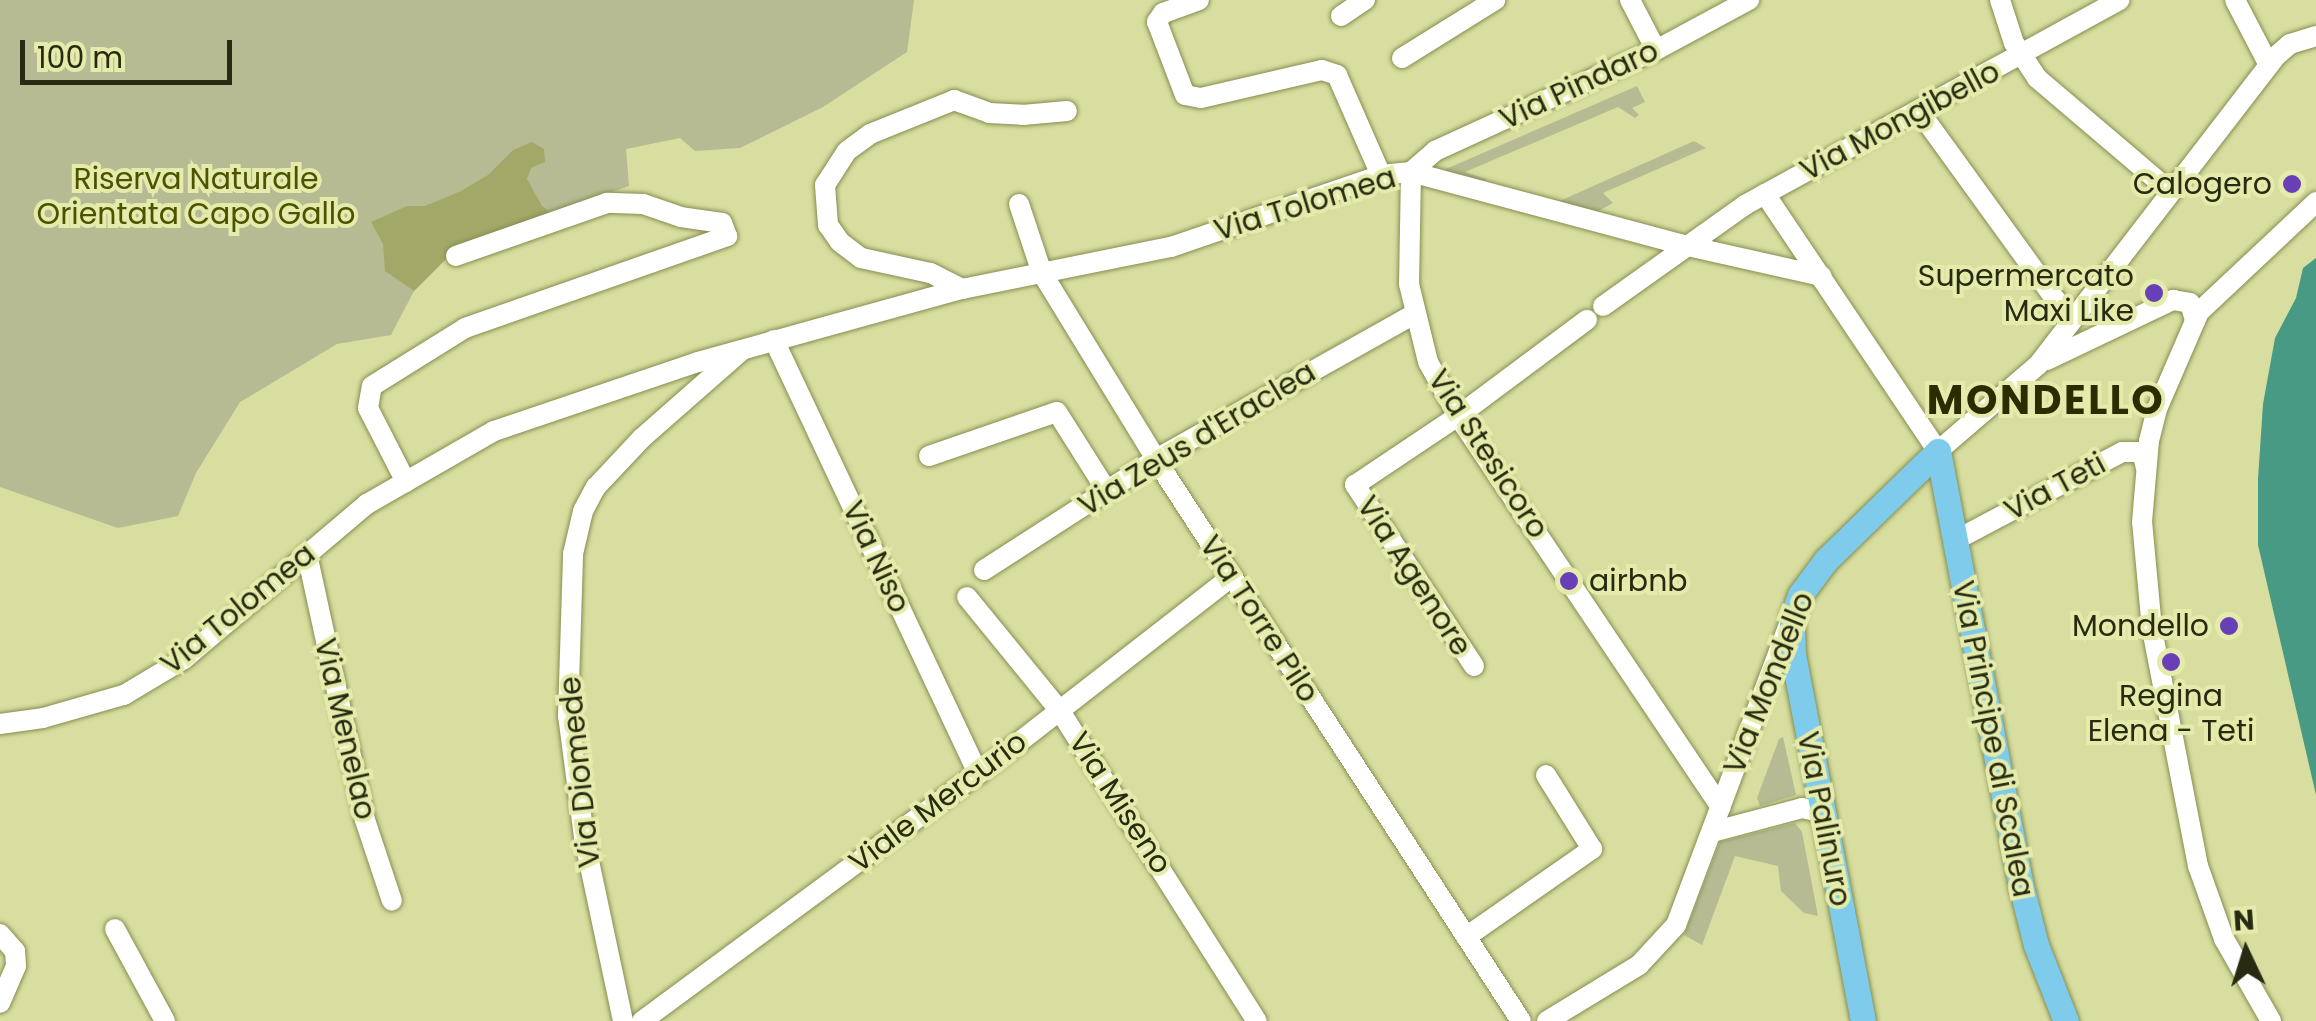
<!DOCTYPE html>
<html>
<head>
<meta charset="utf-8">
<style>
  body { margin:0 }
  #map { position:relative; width:2316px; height:1021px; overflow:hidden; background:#d7de9f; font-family:Poppins,sans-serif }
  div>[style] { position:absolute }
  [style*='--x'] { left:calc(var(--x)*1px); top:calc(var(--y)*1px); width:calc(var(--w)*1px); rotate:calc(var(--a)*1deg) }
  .green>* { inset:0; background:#b6bb94 }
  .forest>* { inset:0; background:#a2a968 }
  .water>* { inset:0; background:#489a84 }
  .roads { filter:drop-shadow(0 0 2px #878d50) drop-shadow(0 0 2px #878d50) }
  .minor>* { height:20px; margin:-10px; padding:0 10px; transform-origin:10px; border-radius:10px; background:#fff }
  .major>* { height:25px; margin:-12.5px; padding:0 12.5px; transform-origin:12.5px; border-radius:12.5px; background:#7fcbec }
  .dots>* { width:28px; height:28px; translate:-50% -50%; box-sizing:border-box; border:5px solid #e4ebab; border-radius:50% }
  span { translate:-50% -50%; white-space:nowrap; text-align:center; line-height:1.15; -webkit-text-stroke:8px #e4ebab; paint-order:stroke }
  .street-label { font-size:30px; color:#282b11 }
  .park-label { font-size:30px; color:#4d5200 }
  .poi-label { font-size:30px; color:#282b11 }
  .right { translate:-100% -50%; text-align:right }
  .left { translate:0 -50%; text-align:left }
  .district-label { font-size:40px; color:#2b2d00; font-weight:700; letter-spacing:2.5px }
  .north { position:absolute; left:2196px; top:901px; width:100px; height:100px; -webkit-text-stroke:8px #e4ebab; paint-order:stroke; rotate:356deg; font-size:28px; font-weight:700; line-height:40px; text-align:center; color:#282b11 }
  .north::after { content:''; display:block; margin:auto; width:35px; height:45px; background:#282b11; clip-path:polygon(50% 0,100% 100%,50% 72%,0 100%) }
  .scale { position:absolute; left:20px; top:40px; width:212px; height:45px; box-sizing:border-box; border:5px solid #282b11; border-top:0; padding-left:12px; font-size:30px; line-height:35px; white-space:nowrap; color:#282b11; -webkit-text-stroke:8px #e4ebab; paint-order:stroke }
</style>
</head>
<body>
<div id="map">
  <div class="green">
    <div style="clip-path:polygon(0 0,914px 0,907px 52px,823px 107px,740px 148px,695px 151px,680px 138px,626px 149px,629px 186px,461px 244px,414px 291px,391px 335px,337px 344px,240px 402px,196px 473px,178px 516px,118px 528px,0 487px)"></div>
    <div style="clip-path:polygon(1637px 86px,1645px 102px,1632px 108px,1639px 115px,1635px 118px,1618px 107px,1465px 172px,1486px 179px,1484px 185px,1439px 172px)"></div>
    <div style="clip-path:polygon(1694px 141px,1706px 148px,1603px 193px,1613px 203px,1591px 215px,1553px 204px)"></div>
    <div style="clip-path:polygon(1783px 737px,1796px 795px,1760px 806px,1757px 798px,1779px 739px)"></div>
    <div style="clip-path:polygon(1795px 823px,1802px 832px,1818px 916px,1804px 913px,1781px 891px,1778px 866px,1735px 856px,1702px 945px,1684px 935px,1720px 842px)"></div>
  </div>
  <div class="forest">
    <div style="clip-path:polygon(532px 142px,544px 149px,545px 162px,531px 168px,527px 179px,542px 206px,552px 214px,461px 244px,414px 291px,385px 271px,383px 244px,371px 222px,407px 206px,425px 206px,461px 191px,488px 175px,513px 150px)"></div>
  </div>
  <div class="water">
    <div style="clip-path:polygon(2316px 258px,2316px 795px,2258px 545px,2258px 479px,2263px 404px,2275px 338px,2296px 298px,2303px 268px)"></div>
  </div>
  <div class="roads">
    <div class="minor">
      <div style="--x:1199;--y:0;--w:38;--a:160"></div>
      <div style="--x:1163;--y:13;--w:11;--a:124"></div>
      <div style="--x:1157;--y:22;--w:78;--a:69"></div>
      <div style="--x:1185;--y:95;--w:16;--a:11"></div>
      <div style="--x:1201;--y:98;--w:124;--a:-13"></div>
      <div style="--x:1322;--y:70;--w:16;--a:18"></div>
      <div style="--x:1337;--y:75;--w:109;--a:66.3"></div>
      <div style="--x:1630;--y:0;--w:56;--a:62.5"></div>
      <div style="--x:2000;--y:0;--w:45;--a:72"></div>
      <div style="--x:2014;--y:43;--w:42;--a:56.7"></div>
      <div style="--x:2037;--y:78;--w:175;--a:40.4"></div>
      <div style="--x:2235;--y:0;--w:73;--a:62.4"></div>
      <div style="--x:1341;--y:16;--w:29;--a:-34"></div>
      <div style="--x:1402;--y:58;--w:110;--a:-31.9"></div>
      <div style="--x:1919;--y:111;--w:259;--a:54.1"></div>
      <div style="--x:1411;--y:172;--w:112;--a:91"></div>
      <div style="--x:1409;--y:284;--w:80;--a:76.3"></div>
      <div style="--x:1428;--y:362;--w:62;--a:60.9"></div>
      <div style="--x:1458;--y:416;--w:471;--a:56.1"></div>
      <div style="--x:1411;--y:172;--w:32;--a:-41"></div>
      <div style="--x:1435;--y:151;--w:243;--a:-24.6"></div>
      <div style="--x:1656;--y:50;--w:106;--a:-28.3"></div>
      <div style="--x:1765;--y:194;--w:310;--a:56.1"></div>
      <div style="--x:1938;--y:451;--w:132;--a:-40.7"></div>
      <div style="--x:2038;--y:365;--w:389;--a:-52.4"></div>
      <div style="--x:2275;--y:57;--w:20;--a:-41"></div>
      <div style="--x:2290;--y:44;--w:27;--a:-17"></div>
      <div style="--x:1019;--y:204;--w:73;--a:71.6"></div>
      <div style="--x:1042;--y:273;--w:230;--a:58.5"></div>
      <div style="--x:1162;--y:469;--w:658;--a:56.96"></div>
      <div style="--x:962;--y:289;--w:36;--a:-153"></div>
      <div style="--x:930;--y:273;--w:71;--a:-167.7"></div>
      <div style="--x:861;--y:258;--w:26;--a:-143"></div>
      <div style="--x:840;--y:242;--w:21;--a:-125"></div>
      <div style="--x:828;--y:225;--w:40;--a:-94.3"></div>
      <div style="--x:825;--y:185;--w:40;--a:-57.1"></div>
      <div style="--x:847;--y:151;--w:29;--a:-36"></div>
      <div style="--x:870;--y:134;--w:91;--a:-22"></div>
      <div style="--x:954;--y:100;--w:37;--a:20"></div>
      <div style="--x:989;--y:113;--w:34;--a:3"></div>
      <div style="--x:1023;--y:115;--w:44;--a:-5.2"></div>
      <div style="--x:1603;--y:306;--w:174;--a:-35.4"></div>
      <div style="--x:1745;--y:205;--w:427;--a:-28.7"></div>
      <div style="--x:774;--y:340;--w:480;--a:64.8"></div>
      <div style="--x:2047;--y:360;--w:140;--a:-25.5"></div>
      <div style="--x:2173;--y:300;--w:17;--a:10"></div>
      <div style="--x:2190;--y:303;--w:19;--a:74"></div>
      <div style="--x:929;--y:456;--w:135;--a:-19"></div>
      <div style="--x:1057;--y:412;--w:93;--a:57.7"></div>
      <div style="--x:406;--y:482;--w:83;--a:-117.2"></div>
      <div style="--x:368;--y:408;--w:22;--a:-80"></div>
      <div style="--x:372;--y:386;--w:110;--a:-31.9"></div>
      <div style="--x:465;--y:328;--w:278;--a:-19.3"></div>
      <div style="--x:727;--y:236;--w:14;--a:-111"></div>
      <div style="--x:722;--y:223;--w:41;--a:-171.7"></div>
      <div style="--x:681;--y:217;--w:40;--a:-161.1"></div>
      <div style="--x:643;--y:204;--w:36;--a:-178"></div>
      <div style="--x:607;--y:203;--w:160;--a:160.7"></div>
      <div style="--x:1954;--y:541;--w:190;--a:-27.9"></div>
      <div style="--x:2122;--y:452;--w:20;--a:0"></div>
      <div style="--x:2142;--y:452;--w:16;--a:76"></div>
      <div style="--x:307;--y:554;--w:272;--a:77.7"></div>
      <div style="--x:365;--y:820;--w:85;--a:71.6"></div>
      <div style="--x:984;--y:570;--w:205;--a:-32.8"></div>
      <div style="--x:1156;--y:459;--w:296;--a:-29.3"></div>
      <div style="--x:967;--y:597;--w:147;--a:50.8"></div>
      <div style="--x:1060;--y:711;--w:367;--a:57.6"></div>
      <div style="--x:1474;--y:666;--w:217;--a:-123.3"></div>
      <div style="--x:1355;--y:485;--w:124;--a:-33.8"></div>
      <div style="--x:1458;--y:416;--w:161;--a:-36.7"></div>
      <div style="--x:0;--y:724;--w:43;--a:-7.9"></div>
      <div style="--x:43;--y:718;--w:84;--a:-15.9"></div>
      <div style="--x:124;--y:695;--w:70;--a:-31"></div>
      <div style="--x:184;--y:659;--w:240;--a:-40.3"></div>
      <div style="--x:367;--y:504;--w:146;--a:-29.9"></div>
      <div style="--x:494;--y:431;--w:215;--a:-18.7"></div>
      <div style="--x:698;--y:362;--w:274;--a:-15.5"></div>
      <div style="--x:962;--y:289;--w:213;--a:-11.4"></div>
      <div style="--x:1171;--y:247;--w:222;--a:-18.9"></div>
      <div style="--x:1381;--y:175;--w:30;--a:-6"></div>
      <div style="--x:1411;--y:172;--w:282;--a:15"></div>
      <div style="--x:1683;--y:245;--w:142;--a:12.6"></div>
      <div style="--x:1712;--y:832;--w:93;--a:-14.9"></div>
      <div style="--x:1802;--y:808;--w:19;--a:12"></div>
      <div style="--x:115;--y:929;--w:105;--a:61.5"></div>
      <div style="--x:0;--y:934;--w:23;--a:49"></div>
      <div style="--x:15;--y:951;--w:15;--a:86"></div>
      <div style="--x:16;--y:966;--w:40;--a:113.4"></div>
      <div style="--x:1466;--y:937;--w:154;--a:-34.9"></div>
      <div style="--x:1592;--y:849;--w:87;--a:-121.9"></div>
      <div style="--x:623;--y:1021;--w:188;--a:-102"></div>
      <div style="--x:584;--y:837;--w:122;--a:-97.5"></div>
      <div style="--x:568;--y:716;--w:162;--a:-88.2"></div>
      <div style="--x:573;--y:554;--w:44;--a:-76.9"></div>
      <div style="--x:583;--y:511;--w:27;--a:-62"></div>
      <div style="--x:596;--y:487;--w:67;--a:-46.8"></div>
      <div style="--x:642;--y:438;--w:132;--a:-41.3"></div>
      <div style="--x:642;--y:1021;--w:445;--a:-36.4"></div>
      <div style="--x:1000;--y:757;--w:293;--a:-37.9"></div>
      <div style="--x:1547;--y:1021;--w:108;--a:-31.3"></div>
      <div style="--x:1639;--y:965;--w:54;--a:-47.2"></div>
      <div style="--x:1676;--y:925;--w:321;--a:-69.4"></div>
      <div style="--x:2271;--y:1021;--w:95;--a:-119.8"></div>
      <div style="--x:2224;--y:939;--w:77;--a:-109.6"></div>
      <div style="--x:2198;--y:866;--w:241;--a:-101"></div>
      <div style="--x:2152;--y:629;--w:107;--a:-95.3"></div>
      <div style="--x:2142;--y:522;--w:81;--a:-85.1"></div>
      <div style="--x:2149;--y:441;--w:33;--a:-76"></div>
      <div style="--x:2157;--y:409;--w:106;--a:-66.6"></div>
      <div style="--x:2199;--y:312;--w:161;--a:-43.2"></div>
    </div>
    <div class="major">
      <div style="--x:1938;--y:451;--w:443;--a:79.2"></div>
      <div style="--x:2021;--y:886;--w:61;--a:75.7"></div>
      <div style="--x:2036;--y:945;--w:82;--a:68.5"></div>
      <div style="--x:1863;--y:1021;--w:374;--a:-100.8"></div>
      <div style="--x:1793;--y:654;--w:37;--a:-92"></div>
      <div style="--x:1792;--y:617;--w:23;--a:-70"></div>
      <div style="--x:1800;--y:595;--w:44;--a:-53.4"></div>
      <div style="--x:1826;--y:560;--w:156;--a:-44.2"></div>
    </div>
  </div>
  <div class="dots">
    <div style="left:2292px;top:184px;background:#6740b8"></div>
    <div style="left:2154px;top:293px;background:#6740b8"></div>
    <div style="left:1569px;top:581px;background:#6740b8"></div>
    <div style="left:2229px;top:626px;background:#6740b8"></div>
    <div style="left:2171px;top:662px;background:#6740b8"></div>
  </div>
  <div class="street-label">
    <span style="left:1579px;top:85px;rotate:-25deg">Via Pindaro</span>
    <span style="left:1900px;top:121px;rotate:-28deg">Via Mongibello</span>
    <span style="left:1305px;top:204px;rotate:-17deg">Via Tolomea</span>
    <span style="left:1197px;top:439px;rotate:-31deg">Via Zeus d'Eraclea</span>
    <span style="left:1488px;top:454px;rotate:57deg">Via Stesicoro</span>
    <span style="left:2055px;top:487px;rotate:-28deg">Via Teti</span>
    <span style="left:876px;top:557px;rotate:65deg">Via Niso</span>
    <span style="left:1414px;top:576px;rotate:57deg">Via Agenore</span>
    <span style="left:238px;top:609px;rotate:-39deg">Via Tolomea</span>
    <span style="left:1259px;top:619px;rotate:57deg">Via Torre Pilo</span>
    <span style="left:1769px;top:683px;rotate:-68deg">Via Mondello</span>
    <span style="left:345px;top:729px;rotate:77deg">Via Menelao</span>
    <span style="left:1993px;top:739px;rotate:79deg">Via Principe di Scalea</span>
    <span style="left:580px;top:772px;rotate:-96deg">Via Diomede</span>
    <span style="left:938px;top:802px;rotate:-37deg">Viale Mercurio</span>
    <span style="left:1120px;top:803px;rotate:57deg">Via Miseno</span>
    <span style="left:1824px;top:819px;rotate:79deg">Via Palinuro</span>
  </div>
  <div class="park-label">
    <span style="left:196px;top:196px">Riserva Naturale<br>Orientata Capo Gallo</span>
  </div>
  <div class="poi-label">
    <span class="right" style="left:2272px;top:184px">Calogero</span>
    <span class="right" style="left:2134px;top:293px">Supermercato<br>Maxi Like</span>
    <span class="left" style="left:1589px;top:581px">airbnb</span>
    <span class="right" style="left:2209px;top:626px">Mondello</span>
    <span style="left:2171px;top:713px">Regina<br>Elena - Teti</span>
  </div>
  <div class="district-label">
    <span style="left:2046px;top:400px">MONDELLO</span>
  </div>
  <div class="north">N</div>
  <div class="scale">100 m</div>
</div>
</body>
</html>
